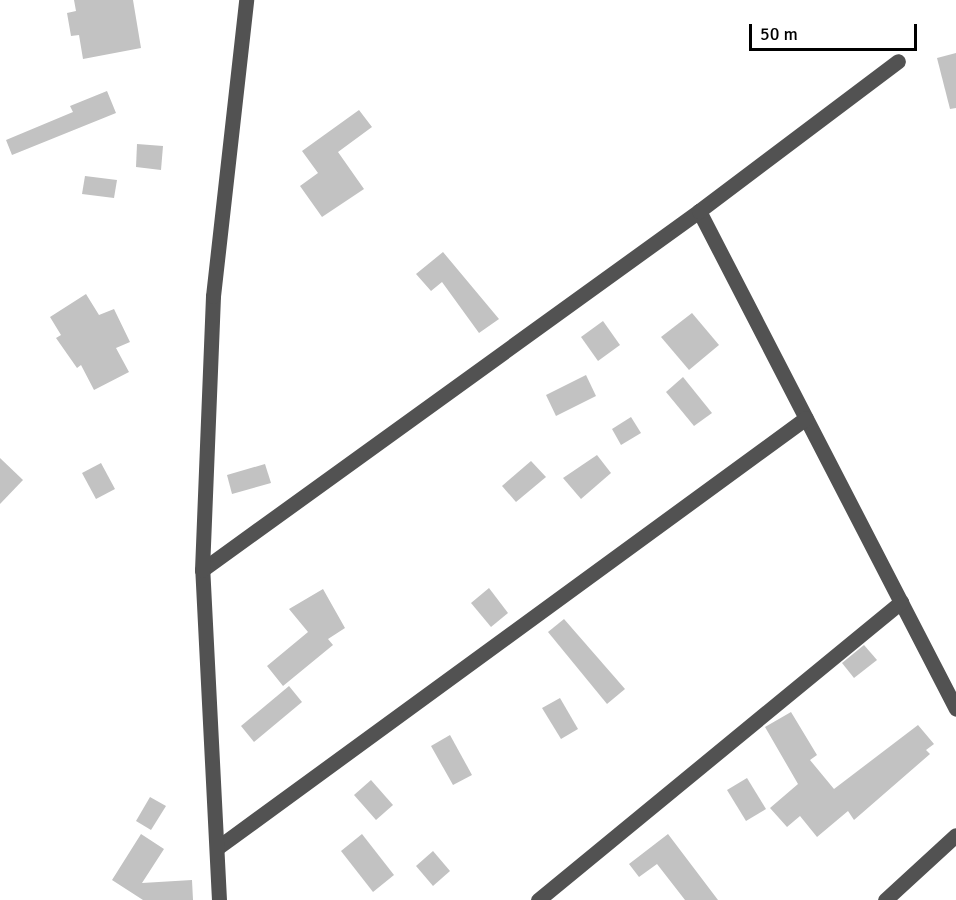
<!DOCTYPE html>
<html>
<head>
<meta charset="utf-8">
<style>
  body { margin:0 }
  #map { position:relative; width:956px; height:900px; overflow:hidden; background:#fff; font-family:Signika,sans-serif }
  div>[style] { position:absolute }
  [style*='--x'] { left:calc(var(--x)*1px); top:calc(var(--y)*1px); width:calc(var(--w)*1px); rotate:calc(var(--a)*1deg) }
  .building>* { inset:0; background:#c2c2c2 }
  .minor>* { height:15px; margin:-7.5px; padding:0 7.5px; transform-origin:7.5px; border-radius:7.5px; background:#525252 }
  span { translate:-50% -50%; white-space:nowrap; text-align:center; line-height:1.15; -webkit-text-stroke:5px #fff; paint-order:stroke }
  .scale { position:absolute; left:749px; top:24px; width:168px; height:27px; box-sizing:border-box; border:3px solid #000; border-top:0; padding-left:8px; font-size:18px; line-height:21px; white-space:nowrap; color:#000; -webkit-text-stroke:4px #fff; paint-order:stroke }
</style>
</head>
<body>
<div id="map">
  <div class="building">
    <div style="clip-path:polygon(74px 0,133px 0,141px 48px,83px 59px,79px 35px,71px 36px,67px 13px,76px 11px)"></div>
    <div style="clip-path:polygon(956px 53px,956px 108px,950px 109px,937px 58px)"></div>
    <div style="clip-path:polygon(107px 91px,116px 113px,12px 155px,6px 140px,73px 112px,70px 106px)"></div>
    <div style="clip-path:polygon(359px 110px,372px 127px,338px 152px,364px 189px,322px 217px,300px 186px,318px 173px,302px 151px)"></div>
    <div style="clip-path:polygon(137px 144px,163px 146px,161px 170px,136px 167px)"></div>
    <div style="clip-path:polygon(85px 176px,117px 180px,114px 198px,82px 194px)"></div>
    <div style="clip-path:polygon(443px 252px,499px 319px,479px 333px,442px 282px,431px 291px,416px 274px)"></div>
    <div style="clip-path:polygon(86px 294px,99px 315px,114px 309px,130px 342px,116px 348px,129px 372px,94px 390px,81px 365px,77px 368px,56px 338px,61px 335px,50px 317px)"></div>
    <div style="clip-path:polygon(692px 313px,719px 345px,689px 370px,661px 337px)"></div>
    <div style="clip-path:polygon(603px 321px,620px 345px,598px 361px,581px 337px)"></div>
    <div style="clip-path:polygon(586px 375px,596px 396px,556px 416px,546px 395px)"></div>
    <div style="clip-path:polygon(683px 377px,712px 413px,694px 426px,666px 392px)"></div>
    <div style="clip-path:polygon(631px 417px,641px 433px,621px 445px,612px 429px)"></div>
    <div style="clip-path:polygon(597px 455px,611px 473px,581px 499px,563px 478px)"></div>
    <div style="clip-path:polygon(0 458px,23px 480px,0 504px)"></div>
    <div style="clip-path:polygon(531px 461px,546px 477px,516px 502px,502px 486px)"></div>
    <div style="clip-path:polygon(101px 463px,115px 489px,96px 499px,82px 473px)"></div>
    <div style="clip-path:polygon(265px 464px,271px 483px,232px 494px,227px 475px)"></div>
    <div style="clip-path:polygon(489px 588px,508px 613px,491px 627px,471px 603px)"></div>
    <div style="clip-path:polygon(323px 589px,345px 628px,328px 639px,333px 645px,283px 686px,267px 666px,308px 632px,289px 609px)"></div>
    <div style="clip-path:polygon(564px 619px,625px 689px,607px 704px,548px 632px)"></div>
    <div style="clip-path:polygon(864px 645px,877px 660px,854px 678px,842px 663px)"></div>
    <div style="clip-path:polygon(289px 686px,302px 702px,254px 742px,241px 726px)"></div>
    <div style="clip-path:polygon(560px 698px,578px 729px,561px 739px,542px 708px)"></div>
    <div style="clip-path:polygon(791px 712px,817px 755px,810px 760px,834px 789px,918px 725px,934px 744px,926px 750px,930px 754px,854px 820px,848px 811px,817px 837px,800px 816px,787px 827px,770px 808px,798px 784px,765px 727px)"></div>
    <div style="clip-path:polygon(450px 735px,472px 775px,453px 785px,431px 746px)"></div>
    <div style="clip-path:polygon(747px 778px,766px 809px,746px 821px,727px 790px)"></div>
    <div style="clip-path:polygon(371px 780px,393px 805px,376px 820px,354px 795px)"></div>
    <div style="clip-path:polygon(150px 797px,166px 806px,151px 830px,136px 821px)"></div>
    <div style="clip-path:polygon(141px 834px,164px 849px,142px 883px,192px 880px,193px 900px,143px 900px,112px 880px)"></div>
    <div style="clip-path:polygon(362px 834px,394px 875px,373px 892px,341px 851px)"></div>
    <div style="clip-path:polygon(668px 834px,718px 900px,685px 900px,657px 864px,639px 877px,629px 864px)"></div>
    <div style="clip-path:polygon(433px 851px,450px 871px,433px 886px,416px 866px)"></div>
  </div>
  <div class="minor">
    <div style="--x:699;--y:211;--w:560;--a:62.7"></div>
    <div style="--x:202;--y:570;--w:613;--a:-35.84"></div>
    <div style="--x:699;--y:211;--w:249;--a:-37"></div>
    <div style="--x:217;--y:848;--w:729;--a:-36.13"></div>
    <div style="--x:219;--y:900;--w:330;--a:-92.9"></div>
    <div style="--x:202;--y:570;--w:274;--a:-87.7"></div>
    <div style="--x:213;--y:296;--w:298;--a:-83.6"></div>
    <div style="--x:538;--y:900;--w:470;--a:-39.4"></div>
    <div style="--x:885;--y:900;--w:96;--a:-42.5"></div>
  </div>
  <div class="scale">50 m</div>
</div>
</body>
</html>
